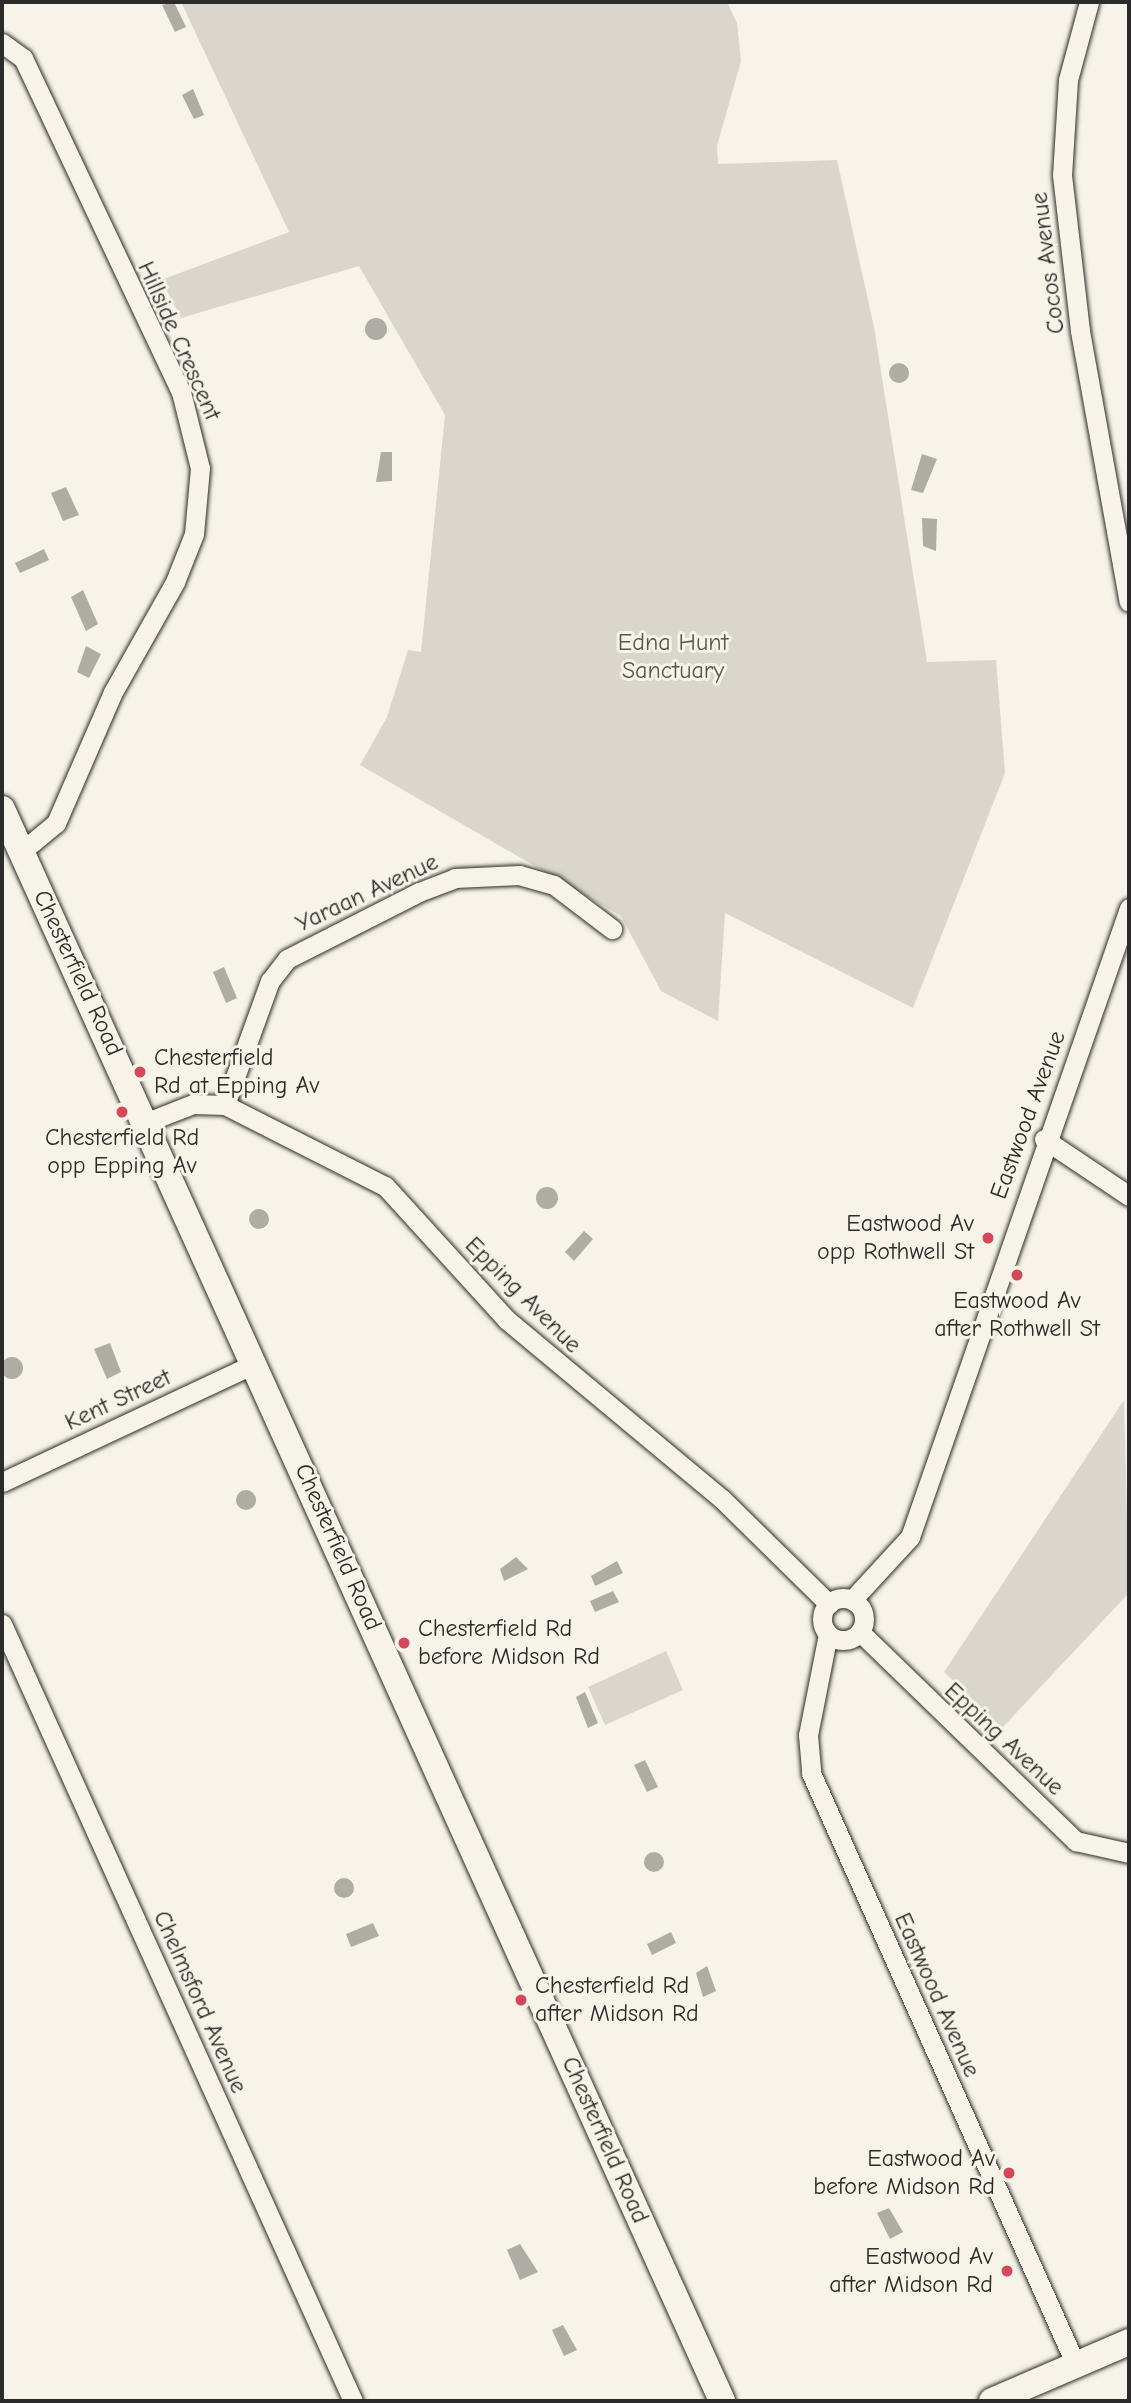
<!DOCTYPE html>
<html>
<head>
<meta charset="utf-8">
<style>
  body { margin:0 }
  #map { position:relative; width:1131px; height:2403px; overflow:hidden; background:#f7f3e8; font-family:"Comic Neue",sans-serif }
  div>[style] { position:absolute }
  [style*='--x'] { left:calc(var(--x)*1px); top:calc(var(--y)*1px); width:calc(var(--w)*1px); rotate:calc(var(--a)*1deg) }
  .green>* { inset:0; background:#dad6cc }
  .water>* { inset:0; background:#afaca4 }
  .round { border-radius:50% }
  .roads { filter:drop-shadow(0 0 2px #2b2b2b) drop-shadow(0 0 2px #2b2b2b) }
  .street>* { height:19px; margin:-9.5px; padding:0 9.5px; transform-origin:9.5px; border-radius:9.5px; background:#f7f3e8 }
  .street>.ring { margin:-9.5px; padding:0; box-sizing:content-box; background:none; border:19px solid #f7f3e8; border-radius:50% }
  .secondary>* { height:26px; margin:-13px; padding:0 13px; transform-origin:13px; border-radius:13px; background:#f7f3e8 }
  .dots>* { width:19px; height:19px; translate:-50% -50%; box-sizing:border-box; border:4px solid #f7f3e8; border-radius:50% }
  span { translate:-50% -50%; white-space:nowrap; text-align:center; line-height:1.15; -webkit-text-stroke:6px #f7f3e8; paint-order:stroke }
  .street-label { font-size:24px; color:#2b2b2b }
  .park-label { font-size:24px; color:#575653 }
  .poi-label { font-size:24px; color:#2b2b2b }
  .left { translate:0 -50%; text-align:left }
  .right { translate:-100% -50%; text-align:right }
  .frame { position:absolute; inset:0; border:4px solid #2b2b2b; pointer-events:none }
</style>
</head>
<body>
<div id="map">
  <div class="green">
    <div style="clip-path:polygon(181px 2px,727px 2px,737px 23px,741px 61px,717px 146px,718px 164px,837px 160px,874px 327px,927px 662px,996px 660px,1005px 773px,913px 1008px,725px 913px,718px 1021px,661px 991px,621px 916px,360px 765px,387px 717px,408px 650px,421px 652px,445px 415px,359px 266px,181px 318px,161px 280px,289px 232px)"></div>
    <div style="clip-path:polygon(1124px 1400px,1129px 1593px,1002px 1728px,944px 1672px)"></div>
    <div style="clip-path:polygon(666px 1651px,683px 1690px,605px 1725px,588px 1687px)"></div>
  </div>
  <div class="water">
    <div style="clip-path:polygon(174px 2px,186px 27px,175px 32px,162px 5px)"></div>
    <div style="clip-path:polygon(193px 89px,204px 115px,194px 119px,182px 95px)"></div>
    <div class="round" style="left:365px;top:318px;width:22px;height:22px"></div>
    <div class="round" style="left:889px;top:363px;width:20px;height:20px"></div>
    <div style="clip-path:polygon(381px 452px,392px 452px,392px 481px,376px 482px)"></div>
    <div style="clip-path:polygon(922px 454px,937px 459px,923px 493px,911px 490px)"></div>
    <div style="clip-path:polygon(66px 487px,79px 515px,63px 521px,51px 493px)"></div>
    <div style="clip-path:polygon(922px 518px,937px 519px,936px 551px,923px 546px)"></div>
    <div style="clip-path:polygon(44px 549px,49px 560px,20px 573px,15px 563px)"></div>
    <div style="clip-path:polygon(83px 590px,98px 624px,86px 631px,71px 597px)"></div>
    <div style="clip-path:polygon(86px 646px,101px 654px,89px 678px,77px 672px)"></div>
    <div style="clip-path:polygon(224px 967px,237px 998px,226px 1003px,213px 972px)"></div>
    <div class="round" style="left:536px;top:1187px;width:22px;height:22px"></div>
    <div class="round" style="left:249px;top:1209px;width:20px;height:20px"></div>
    <div style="clip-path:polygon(584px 1231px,593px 1239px,574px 1261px,565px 1252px)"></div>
    <div style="clip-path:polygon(110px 1343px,121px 1372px,107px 1379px,94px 1349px)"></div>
    <div class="round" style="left:1px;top:1357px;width:22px;height:22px"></div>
    <div class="round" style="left:236px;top:1490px;width:20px;height:20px"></div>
    <div style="clip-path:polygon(516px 1557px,528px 1569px,504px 1581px,500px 1569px)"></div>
    <div style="clip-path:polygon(617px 1561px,623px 1573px,595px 1586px,591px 1576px)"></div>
    <div style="clip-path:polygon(613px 1591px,619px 1602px,595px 1612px,590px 1601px)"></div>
    <div style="clip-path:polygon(585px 1692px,598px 1723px,588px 1728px,576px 1697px)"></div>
    <div style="clip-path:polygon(645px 1760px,658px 1787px,647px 1792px,634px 1765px)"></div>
    <div class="round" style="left:644px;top:1852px;width:20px;height:20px"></div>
    <div class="round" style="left:334px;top:1878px;width:20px;height:20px"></div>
    <div style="clip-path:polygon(373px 1923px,379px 1936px,351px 1947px,346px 1934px)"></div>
    <div style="clip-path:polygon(671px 1932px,676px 1943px,652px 1955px,647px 1944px)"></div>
    <div style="clip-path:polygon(707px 1966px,716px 1991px,703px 1997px,696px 1973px)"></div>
    <div style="clip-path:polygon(889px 2208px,903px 2232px,890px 2239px,877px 2213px)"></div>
    <div style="clip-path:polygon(520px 2244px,538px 2272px,520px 2280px,507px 2250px)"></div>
    <div style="clip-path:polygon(563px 2325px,577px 2350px,564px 2356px,552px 2330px)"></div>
  </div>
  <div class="roads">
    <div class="street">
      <div style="--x:1089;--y:2;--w:81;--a:105.1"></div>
      <div style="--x:1068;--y:80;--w:95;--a:93.6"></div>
      <div style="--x:1062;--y:175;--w:157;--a:83.4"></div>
      <div style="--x:1080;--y:331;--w:275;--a:79.8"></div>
      <div style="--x:2;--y:43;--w:26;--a:36"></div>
      <div style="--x:23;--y:58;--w:369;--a:64.7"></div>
      <div style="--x:181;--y:392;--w:78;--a:76"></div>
      <div style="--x:200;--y:468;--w:66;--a:95.2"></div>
      <div style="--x:194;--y:534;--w:52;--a:111.6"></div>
      <div style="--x:175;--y:582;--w:126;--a:119.4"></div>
      <div style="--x:113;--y:692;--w:143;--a:113.5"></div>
      <div style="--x:56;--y:823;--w:45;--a:140.4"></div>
      <div style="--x:225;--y:1105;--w:132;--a:-70.1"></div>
      <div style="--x:270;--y:981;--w:28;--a:-52"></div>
      <div style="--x:287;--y:959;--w:148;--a:-26.9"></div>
      <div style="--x:419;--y:892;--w:39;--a:-21"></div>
      <div style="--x:455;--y:878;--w:64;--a:-2.7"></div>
      <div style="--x:519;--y:875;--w:36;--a:16"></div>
      <div style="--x:554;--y:885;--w:73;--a:37.2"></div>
      <div style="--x:147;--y:1122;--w:49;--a:-21.4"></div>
      <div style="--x:193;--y:1104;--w:32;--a:2"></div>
      <div style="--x:225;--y:1105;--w:179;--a:26.9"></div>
      <div style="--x:385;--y:1186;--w:181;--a:47.7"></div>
      <div style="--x:507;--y:1320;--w:280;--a:39.8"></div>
      <div style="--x:722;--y:1499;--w:150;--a:44.5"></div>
      <div style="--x:1044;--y:1139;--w:102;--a:33.8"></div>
      <div style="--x:2;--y:1482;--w:280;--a:-25.1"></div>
      <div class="ring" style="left:822px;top:1598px;width:23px;height:23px"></div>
      <div style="--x:852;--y:1600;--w:86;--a:-47.4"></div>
      <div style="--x:910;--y:1537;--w:666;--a:-70.8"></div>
      <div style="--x:2;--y:1624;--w:853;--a:65.69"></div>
      <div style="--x:860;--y:1632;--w:301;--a:44.1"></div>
      <div style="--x:1076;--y:1841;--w:54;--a:12.8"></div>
      <div style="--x:828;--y:1634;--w:103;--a:101.2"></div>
      <div style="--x:808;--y:1735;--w:38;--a:85"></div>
      <div style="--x:811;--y:1773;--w:649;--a:65.89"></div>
    </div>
    <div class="secondary">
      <div style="--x:2;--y:809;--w:1747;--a:65.66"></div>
      <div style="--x:992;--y:2401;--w:149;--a:-23.3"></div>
    </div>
  </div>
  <div class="dots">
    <div style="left:140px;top:1072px;background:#d1495b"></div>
    <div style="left:122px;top:1112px;background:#d1495b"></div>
    <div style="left:988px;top:1238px;background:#d1495b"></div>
    <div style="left:1017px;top:1275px;background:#d1495b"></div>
    <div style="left:404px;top:1643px;background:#d1495b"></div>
    <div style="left:521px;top:2000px;background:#d1495b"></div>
    <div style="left:1009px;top:2173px;background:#d1495b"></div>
    <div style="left:1007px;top:2271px;background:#d1495b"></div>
  </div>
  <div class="street-label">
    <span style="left:1048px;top:263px;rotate:-97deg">Cocos Avenue</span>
    <span style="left:179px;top:341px;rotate:66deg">Hillside Crescent</span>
    <span style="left:367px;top:893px;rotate:-25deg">Yaraan Avenue</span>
    <span style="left:78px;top:973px;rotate:65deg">Chesterfield Road</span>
    <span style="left:1028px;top:1115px;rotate:-70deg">Eastwood Avenue</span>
    <span style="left:523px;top:1295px;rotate:45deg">Epping Avenue</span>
    <span style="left:118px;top:1400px;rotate:-25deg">Kent Street</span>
    <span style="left:338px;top:1547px;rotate:66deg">Chesterfield Road</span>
    <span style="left:1004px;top:1739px;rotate:43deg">Epping Avenue</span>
    <span style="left:937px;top:1995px;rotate:66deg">Eastwood Avenue</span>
    <span style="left:200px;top:2002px;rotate:66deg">Chelmsford Avenue</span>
    <span style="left:605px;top:2140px;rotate:66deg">Chesterfield Road</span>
  </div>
  <div class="park-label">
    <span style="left:673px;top:657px">Edna Hunt<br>Sanctuary</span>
  </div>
  <div class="poi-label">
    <span class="left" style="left:154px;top:1072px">Chesterfield<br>Rd at Epping Av</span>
    <span style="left:122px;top:1152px">Chesterfield Rd<br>opp Epping Av</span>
    <span class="right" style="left:974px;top:1238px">Eastwood Av<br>opp Rothwell St</span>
    <span style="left:1017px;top:1315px">Eastwood Av<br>after Rothwell St</span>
    <span class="left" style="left:418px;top:1643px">Chesterfield Rd<br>before Midson Rd</span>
    <span class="left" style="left:535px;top:2000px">Chesterfield Rd<br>after Midson Rd</span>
    <span class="right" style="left:995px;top:2173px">Eastwood Av<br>before Midson Rd</span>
    <span class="right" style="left:993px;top:2271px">Eastwood Av<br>after Midson Rd</span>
  </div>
  <div class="frame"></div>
</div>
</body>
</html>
